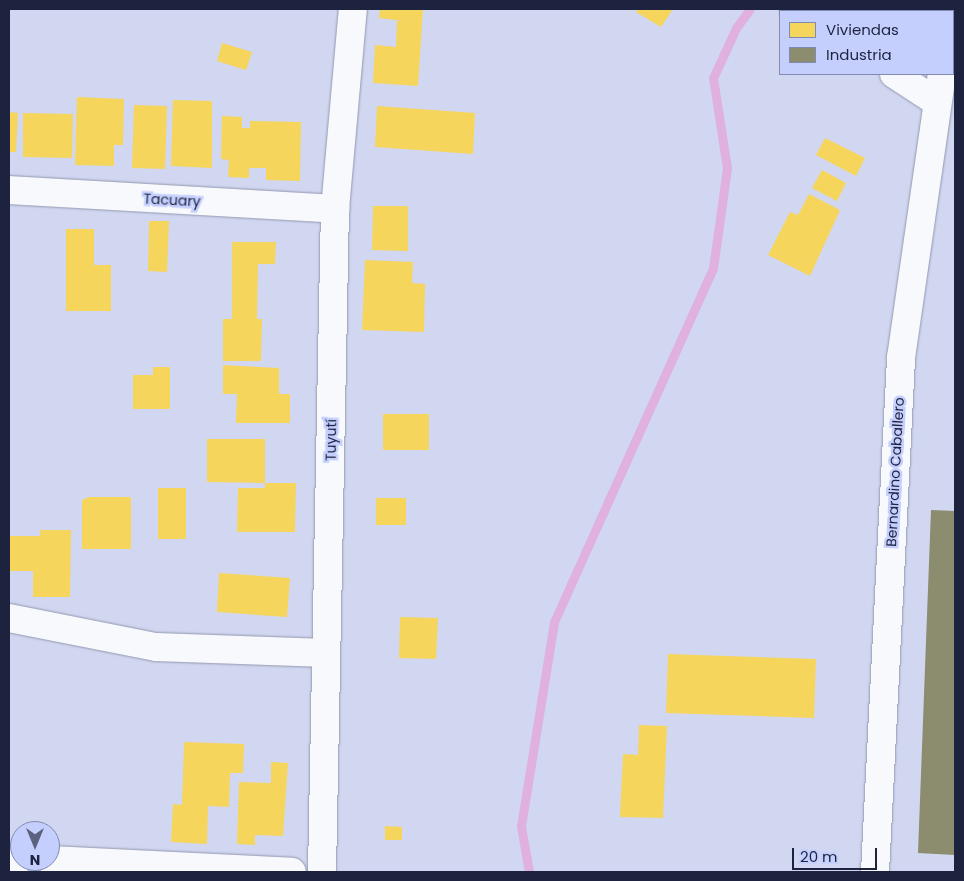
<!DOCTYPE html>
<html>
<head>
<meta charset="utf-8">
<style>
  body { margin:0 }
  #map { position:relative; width:964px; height:881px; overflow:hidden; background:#d1d7f0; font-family:Poppins,sans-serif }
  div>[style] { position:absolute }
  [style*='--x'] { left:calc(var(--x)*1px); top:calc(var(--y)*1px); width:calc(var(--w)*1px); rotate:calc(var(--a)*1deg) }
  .homes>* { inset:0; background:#f6d55c }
  .industry>* { inset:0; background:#8c8c6e }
  .stream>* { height:9px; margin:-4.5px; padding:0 4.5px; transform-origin:4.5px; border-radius:4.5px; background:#e0b0de }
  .roads { filter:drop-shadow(0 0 1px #9398b0) drop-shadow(0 0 1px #9398b0) }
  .minor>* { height:28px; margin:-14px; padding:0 14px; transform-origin:14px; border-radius:14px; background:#f8f9fd }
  span { translate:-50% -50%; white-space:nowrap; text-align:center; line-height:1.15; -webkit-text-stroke:5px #c4cffd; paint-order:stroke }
  .street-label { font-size:14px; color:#1d223f }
  .frame { position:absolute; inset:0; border:10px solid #1d223f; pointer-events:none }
  .legend { position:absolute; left:779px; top:10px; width:175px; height:65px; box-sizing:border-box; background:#c4cffd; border:1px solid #818ab1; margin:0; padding:6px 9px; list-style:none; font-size:15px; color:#1d223f }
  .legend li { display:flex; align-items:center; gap:10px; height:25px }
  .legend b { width:25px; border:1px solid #818ab1 }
  .north { position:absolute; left:10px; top:821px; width:50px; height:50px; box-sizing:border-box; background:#c4cffd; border:1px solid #818ab1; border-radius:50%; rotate:180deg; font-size:14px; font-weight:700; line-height:20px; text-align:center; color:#1d223f }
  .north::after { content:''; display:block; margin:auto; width:18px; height:22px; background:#5c617d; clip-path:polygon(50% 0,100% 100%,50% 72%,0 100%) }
  .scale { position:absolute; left:792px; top:848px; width:85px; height:22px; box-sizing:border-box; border:2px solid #1d223f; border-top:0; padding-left:6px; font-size:15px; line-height:18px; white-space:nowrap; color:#1d223f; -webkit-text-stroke:4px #c4cffd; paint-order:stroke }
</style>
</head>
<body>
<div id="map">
  <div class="homes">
    <div style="clip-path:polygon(380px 9px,423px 9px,418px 86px,373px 83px,375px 45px,396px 47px,397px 21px,403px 21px,379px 18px)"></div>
    <div style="clip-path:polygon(638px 9px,673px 9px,661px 27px,636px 12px)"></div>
    <div style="clip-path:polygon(222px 43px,252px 52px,246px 70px,217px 61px)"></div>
    <div style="clip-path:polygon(77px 97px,124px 99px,123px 145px,114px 145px,114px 166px,75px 165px)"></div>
    <div style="clip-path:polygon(173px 100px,212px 101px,212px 168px,171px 166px)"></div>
    <div style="clip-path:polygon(134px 105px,167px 106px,165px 169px,132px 168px)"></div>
    <div style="clip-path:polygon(377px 106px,475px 113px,473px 154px,375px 147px)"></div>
    <div style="clip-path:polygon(9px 112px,18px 113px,16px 152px,9px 152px)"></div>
    <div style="clip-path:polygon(23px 113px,73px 114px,72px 158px,23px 157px)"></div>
    <div style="clip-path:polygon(222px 116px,242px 117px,242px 128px,250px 128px,250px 121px,301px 122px,300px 181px,266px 180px,266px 168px,249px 168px,249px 178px,228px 177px,229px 160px,221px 159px)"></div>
    <div style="clip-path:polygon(825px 138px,865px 158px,856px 176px,816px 155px)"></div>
    <div style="clip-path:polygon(822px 170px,846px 183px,837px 201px,812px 188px)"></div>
    <div style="clip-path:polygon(809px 194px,840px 210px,810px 276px,768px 255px,790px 212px,798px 215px)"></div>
    <div style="clip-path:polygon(373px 206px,408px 206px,408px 251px,372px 250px)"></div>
    <div style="clip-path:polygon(149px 221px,169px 221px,167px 272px,148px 271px)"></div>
    <div style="clip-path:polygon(66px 229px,94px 229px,94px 265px,111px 265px,111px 311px,66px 311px)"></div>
    <div style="clip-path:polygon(232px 242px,276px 242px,275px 264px,258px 264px,257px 319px,262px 319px,261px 361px,223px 361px,223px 319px,232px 319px)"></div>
    <div style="clip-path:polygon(365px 260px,413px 262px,412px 283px,425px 284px,424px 332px,362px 330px)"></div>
    <div style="clip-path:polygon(223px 365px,279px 368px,279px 394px,290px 394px,290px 423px,236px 423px,237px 394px,223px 394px)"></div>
    <div style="clip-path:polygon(153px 367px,170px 367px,170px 409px,133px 409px,133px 375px,153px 375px)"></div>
    <div style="clip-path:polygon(383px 414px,429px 414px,429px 450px,383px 450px)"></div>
    <div style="clip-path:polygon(207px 439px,265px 439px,265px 483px,207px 482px)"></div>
    <div style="clip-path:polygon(265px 483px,296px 483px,295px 532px,237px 532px,238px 488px,265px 488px)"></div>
    <div style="clip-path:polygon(158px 488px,186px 488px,186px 539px,158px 539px)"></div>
    <div style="clip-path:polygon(89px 497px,131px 497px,131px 549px,82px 549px,82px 500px)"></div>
    <div style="clip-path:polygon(376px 498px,406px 498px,406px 525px,376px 525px)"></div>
    <div style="clip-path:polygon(40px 530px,71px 530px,70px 597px,33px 597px,33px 571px,9px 571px,9px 536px,40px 536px)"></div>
    <div style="clip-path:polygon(219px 573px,290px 578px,287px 617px,217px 612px)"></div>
    <div style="clip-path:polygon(400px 617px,438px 618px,436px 659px,399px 658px)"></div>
    <div style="clip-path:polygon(668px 654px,816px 659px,814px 718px,666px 713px)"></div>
    <div style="clip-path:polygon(639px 725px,667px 726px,663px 818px,620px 817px,623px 754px,638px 755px)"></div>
    <div style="clip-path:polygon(184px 742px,244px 744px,243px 773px,230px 773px,229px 807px,208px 806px,207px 844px,171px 842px,173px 804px,182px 805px)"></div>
    <div style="clip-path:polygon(271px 762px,288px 763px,283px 836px,255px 835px,255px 845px,237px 844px,239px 782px,271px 783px)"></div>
    <div style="clip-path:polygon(385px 826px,402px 827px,402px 840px,385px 840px)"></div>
  </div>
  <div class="industry">
    <div style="clip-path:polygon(931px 510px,955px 511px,955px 855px,918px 853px)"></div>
  </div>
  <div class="stream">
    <div style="--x:529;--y:872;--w:47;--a:-99.9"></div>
    <div style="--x:521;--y:826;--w:207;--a:-80.8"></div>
    <div style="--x:554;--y:622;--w:388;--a:-65.8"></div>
    <div style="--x:713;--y:268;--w:101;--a:-82"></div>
    <div style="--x:727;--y:168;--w:91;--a:-98.8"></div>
    <div style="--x:713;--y:78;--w:55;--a:-65.3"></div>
    <div style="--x:736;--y:28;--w:24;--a:-54"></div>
  </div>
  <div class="roads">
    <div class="minor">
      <div style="--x:794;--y:9;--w:4;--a:27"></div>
      <div style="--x:953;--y:13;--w:4;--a:-76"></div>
      <div style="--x:894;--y:74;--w:51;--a:33.1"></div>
      <div style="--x:9;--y:190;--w:327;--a:3.3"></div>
      <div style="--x:9;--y:618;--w:150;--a:11.2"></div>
      <div style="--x:156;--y:647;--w:170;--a:2"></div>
      <div style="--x:9;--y:858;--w:11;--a:5"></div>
      <div style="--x:50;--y:860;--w:242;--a:2.8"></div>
      <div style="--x:322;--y:872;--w:663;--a:-88.88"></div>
      <div style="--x:335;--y:209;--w:201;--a:-84.9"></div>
      <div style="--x:875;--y:872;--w:515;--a:-87.1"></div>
      <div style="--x:901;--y:358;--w:287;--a:-81.8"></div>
    </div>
  </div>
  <div class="street-label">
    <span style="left:172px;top:200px;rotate:3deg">Tacuary</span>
    <span style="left:331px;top:440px;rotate:-89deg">Tuyutí</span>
    <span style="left:895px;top:472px;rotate:-87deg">Bernardino Caballero</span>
  </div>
  <div class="frame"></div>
  <ul class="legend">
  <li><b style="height:14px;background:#f6d55c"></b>Viviendas</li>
  <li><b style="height:14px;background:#8c8c6e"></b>Industria</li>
  </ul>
  <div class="north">N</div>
  <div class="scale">20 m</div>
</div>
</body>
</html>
